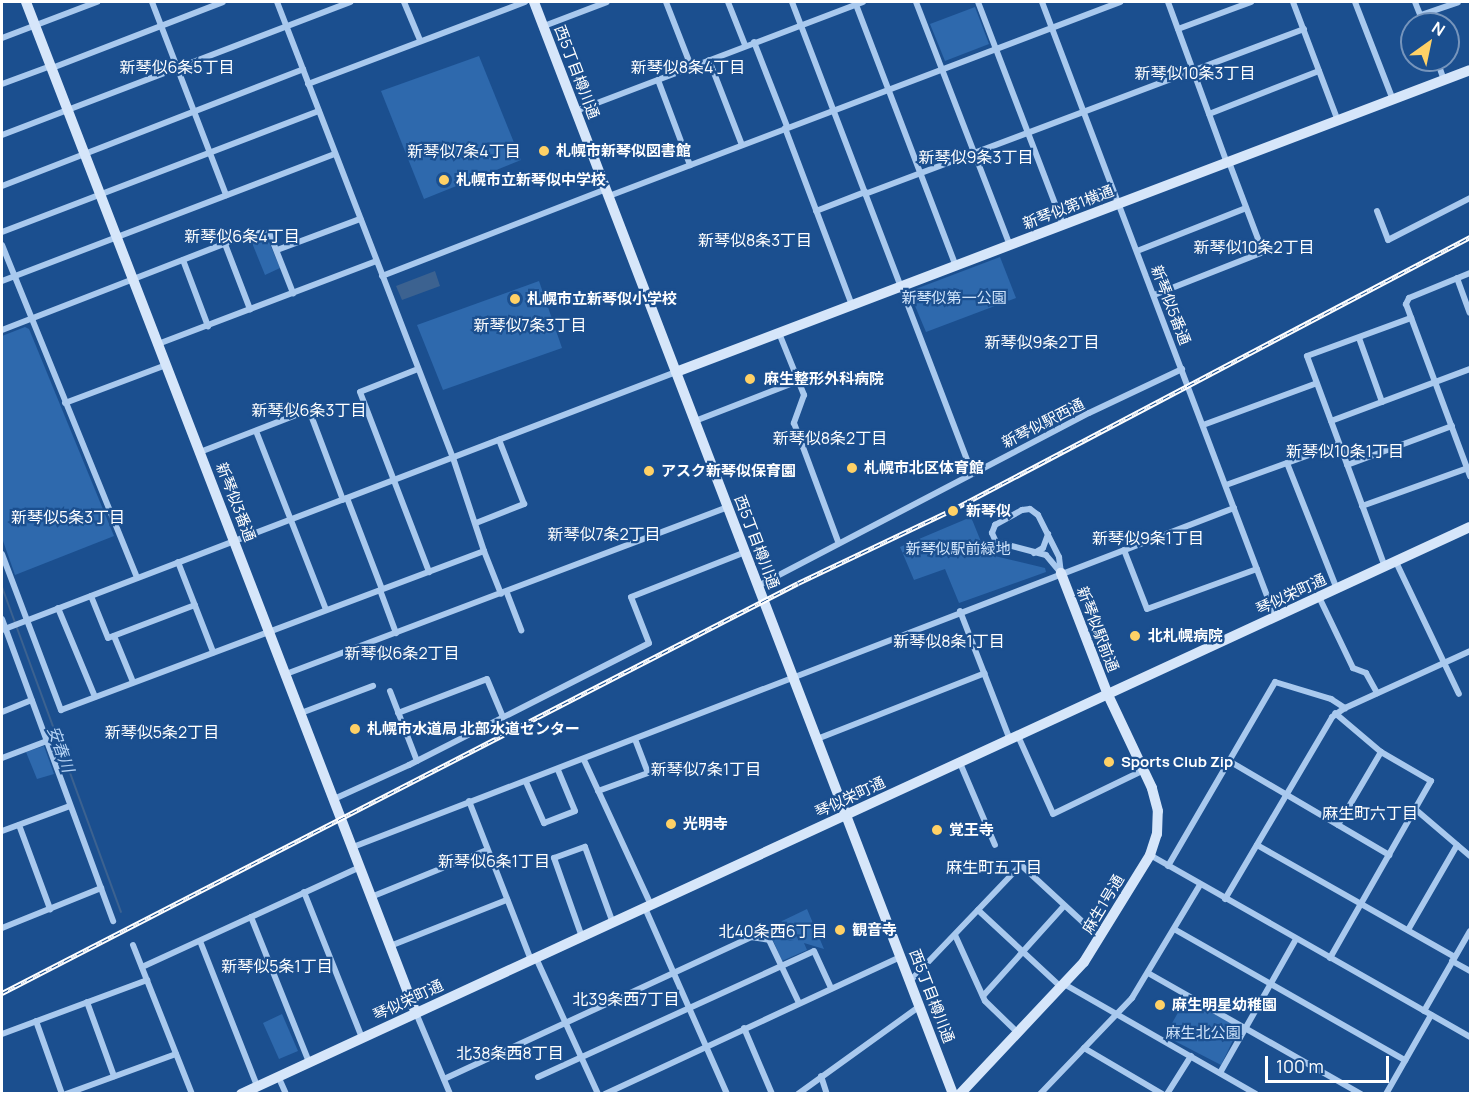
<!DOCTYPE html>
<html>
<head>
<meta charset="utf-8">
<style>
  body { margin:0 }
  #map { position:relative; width:1472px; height:1095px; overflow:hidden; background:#1b4f8f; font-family:Manrope,"Noto Sans JP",sans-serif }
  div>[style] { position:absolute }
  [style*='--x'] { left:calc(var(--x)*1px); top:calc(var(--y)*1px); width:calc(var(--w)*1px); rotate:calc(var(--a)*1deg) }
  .green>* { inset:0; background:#2e69ad }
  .water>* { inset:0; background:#3c6290 }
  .stream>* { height:2px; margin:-1px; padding:0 1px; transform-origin:1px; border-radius:1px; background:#3c6290 }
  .street>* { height:6px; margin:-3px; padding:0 3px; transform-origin:3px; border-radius:3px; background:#a9c9ee }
  .secondary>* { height:10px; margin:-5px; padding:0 5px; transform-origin:5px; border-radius:5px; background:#d6e6fa }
  .rail>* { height:4.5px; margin-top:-2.25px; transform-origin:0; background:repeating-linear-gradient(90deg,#1b4f8f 0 7px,#fff 0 14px); box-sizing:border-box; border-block:2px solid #fff }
  .dots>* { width:16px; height:16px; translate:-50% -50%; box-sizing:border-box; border:3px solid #1b4f8f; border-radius:50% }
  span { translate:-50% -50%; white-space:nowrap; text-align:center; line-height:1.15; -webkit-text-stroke:4.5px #1b4f8f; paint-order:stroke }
  .street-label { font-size:15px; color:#fff }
  .poi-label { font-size:15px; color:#fff; font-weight:700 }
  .left { translate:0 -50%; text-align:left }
  .park-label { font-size:15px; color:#cfe3fa }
  .neighbourhood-label { font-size:16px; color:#fff }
  .water-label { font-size:16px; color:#b5d3f5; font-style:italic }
  .frame { position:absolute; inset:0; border:3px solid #fff; pointer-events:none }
  .north { position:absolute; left:1400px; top:12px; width:60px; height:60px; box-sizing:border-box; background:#1b4f8f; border:2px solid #7695bc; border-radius:50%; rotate:33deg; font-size:16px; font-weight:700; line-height:24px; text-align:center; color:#fff }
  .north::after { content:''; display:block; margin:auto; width:21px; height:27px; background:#ffd166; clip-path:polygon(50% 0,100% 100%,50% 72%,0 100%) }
  .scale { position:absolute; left:1265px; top:1056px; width:124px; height:27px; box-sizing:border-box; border:3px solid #fff; border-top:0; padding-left:8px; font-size:18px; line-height:21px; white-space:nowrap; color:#fff; -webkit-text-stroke:4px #1b4f8f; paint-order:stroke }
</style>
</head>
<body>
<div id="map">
  <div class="green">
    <div style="clip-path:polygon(975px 7px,989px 44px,945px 61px,930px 24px)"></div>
    <div style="clip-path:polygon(479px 56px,521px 160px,424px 199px,381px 91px)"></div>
    <div style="clip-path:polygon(267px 237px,280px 268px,265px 275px,250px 238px)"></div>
    <div style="clip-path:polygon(1000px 257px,1016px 298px,926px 332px,910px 294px,913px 290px)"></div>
    <div style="clip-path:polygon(539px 281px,562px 348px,443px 390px,417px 325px)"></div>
    <div style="clip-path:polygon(25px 327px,29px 329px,114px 536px,15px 575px,2px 538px,2px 336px)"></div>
    <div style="clip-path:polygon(971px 517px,986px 554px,1045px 568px,1046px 572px,959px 603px,945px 569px,914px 580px,900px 547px)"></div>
    <div style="clip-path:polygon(44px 746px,54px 774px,37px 779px,26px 752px)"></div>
    <div style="clip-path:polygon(807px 909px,824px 949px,804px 943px,807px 950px,782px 961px,772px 938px,794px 941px,774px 936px,782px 921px)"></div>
    <div style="clip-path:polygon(1186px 998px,1239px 1028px,1221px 1065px,1165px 1036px)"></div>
    <div style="clip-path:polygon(282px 1014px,298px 1051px,279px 1059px,263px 1023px)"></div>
  </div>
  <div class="water">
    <div style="clip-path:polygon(435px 271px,440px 286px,402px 300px,396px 286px)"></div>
  </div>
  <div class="stream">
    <div style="--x:2;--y:587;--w:346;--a:69.9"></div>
  </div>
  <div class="street">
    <div style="--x:152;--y:2;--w:207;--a:69"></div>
    <div style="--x:404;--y:2;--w:41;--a:67.2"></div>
    <div style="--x:666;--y:2;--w:69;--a:68.7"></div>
    <div style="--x:728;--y:2;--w:46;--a:68.4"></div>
    <div style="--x:792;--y:2;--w:504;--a:69.08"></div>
    <div style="--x:855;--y:2;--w:283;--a:69.1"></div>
    <div style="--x:916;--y:2;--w:261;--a:68.9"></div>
    <div style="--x:978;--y:2;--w:239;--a:69.1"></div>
    <div style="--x:1042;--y:2;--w:658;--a:69.25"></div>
    <div style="--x:1168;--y:2;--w:171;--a:69.9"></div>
    <div style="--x:1293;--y:2;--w:127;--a:69.3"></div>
    <div style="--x:1355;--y:2;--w:105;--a:68.8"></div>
    <div style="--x:1415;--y:2;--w:24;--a:68"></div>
    <div style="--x:1421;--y:15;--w:39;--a:-19"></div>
    <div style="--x:544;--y:26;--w:67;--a:-20.9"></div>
    <div style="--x:1178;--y:29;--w:78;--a:-20.3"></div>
    <div style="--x:2;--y:38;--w:102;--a:-20.8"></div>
    <div style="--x:754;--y:42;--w:90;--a:68.6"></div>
    <div style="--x:709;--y:60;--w:91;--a:68.8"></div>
    <div style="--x:1437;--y:60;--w:21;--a:71"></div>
    <div style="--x:52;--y:68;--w:183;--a:-21.1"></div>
    <div style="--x:658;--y:80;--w:91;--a:69.4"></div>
    <div style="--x:2;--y:84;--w:52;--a:-20.2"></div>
    <div style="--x:308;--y:84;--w:232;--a:-20.7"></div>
    <div style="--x:576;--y:111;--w:307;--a:-20.8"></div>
    <div style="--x:1209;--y:114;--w:118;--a:-21.4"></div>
    <div style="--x:785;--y:128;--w:189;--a:69.3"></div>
    <div style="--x:2;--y:135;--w:373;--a:-20.9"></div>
    <div style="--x:2;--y:186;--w:323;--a:-21.2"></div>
    <div style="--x:865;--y:194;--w:469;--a:-20.6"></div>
    <div style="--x:609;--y:196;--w:547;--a:-20.79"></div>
    <div style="--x:816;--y:211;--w:53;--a:-21.2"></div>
    <div style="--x:1377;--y:211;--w:31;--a:69"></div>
    <div style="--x:1388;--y:240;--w:92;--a:-27.1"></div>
    <div style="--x:2;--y:232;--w:339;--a:-20.9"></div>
    <div style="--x:225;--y:244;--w:70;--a:69"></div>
    <div style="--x:2;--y:245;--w:359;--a:67.9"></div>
    <div style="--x:277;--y:250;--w:89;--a:-20.5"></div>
    <div style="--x:1137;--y:251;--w:117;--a:-21.5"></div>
    <div style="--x:183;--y:260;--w:71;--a:69.3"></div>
    <div style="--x:1470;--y:273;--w:66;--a:157.7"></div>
    <div style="--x:1409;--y:298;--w:7;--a:117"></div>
    <div style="--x:1406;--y:304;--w:184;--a:69.6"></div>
    <div style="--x:382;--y:276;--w:240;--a:-21.2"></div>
    <div style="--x:1457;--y:278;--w:37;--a:70"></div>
    <div style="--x:2;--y:281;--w:356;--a:-20.9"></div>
    <div style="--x:1154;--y:295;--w:117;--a:-21.5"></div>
    <div style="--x:1263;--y:252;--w:96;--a:-110.7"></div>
    <div style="--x:2;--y:330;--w:265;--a:-21.2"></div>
    <div style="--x:249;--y:234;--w:20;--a:-6"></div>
    <div style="--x:269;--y:232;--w:66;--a:68.5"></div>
    <div style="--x:779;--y:333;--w:67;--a:68"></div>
    <div style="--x:804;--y:395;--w:30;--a:110"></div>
    <div style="--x:794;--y:423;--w:126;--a:69.6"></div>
    <div style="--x:1359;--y:338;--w:68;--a:70.2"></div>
    <div style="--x:158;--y:344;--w:233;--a:-20.8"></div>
    <div style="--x:418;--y:369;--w:62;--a:158.4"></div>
    <div style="--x:360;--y:392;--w:193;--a:69"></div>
    <div style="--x:65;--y:403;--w:108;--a:-20.6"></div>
    <div style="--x:695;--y:421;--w:110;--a:-21.2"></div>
    <div style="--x:1331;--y:421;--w:148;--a:-20.5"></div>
    <div style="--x:1203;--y:425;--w:121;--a:-20.2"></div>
    <div style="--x:256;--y:431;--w:192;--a:68.6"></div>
    <div style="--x:200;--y:452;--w:117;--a:-21.1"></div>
    <div style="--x:309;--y:410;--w:96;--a:69.3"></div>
    <div style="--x:1287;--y:463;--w:136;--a:68.4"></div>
    <div style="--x:1347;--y:465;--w:112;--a:-20.4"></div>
    <div style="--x:1226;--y:485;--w:120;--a:-19.9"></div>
    <div style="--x:347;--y:498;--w:97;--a:69"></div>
    <div style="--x:1362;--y:506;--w:113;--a:-19.7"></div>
    <div style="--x:1022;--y:510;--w:8;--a:-7"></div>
    <div style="--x:1030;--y:509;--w:10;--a:37"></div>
    <div style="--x:1038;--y:515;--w:47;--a:63.4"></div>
    <div style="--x:1059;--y:557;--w:16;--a:83"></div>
    <div style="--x:1061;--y:573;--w:23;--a:-130"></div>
    <div style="--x:1046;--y:555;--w:52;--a:-165.4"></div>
    <div style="--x:996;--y:542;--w:10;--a:-114"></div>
    <div style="--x:992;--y:533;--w:9;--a:-69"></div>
    <div style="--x:995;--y:525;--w:31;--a:-29"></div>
    <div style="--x:476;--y:523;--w:52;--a:-21.6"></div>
    <div style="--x:524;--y:504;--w:69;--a:-111.3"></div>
    <div style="--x:1124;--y:550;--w:63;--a:68.7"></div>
    <div style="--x:1147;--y:609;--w:117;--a:-20"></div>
    <div style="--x:484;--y:551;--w:46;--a:68.4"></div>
    <div style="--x:1034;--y:553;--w:10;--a:-29"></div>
    <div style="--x:1043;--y:548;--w:15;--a:-70"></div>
    <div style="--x:2;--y:554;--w:167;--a:69.3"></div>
    <div style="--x:61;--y:710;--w:452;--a:-20.6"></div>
    <div style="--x:484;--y:551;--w:98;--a:-108.4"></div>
    <div style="--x:453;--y:458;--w:489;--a:-111.1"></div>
    <div style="--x:178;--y:562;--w:97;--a:68.7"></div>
    <div style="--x:1396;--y:562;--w:146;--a:64.5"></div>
    <div style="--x:1385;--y:567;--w:225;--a:-110.3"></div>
    <div style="--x:1307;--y:356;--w:111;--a:-20.1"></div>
    <div style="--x:758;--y:586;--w:373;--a:-27.6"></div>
    <div style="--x:1089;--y:413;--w:103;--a:-25.3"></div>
    <div style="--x:380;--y:590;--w:46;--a:69.6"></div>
    <div style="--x:507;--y:593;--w:40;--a:69"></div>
    <div style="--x:91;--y:596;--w:45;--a:68"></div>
    <div style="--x:108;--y:638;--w:93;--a:-20.8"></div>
    <div style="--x:1319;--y:597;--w:79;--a:64.4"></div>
    <div style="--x:1353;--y:668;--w:14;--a:21"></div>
    <div style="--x:1366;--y:673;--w:23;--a:61"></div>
    <div style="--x:58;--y:608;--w:96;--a:67.4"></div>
    <div style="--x:960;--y:611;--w:138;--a:68.8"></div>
    <div style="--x:2;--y:619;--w:322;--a:69.8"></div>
    <div style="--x:2;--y:630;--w:722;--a:-20.95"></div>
    <div style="--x:114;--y:636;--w:50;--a:67.6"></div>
    <div style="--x:286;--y:674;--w:472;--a:-20.7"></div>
    <div style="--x:390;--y:691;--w:75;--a:68.9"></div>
    <div style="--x:2;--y:712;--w:32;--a:-22"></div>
    <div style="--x:301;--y:713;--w:77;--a:-20.6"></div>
    <div style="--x:398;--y:713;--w:95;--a:-20.9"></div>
    <div style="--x:487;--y:679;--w:41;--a:67.2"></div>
    <div style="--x:1018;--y:736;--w:85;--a:65.8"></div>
    <div style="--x:1053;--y:814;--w:101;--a:-25.8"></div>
    <div style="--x:817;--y:739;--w:180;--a:-21.4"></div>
    <div style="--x:2;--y:758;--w:48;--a:-20.7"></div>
    <div style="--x:584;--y:760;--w:160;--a:65.2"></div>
    <div style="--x:1229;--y:761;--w:186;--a:30.4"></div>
    <div style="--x:960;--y:763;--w:89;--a:66.9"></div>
    <div style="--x:526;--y:782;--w:45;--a:66.3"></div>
    <div style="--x:544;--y:823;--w:33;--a:-21"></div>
    <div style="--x:575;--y:811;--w:44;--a:-112.5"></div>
    <div style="--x:598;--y:791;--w:53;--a:-19.8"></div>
    <div style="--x:648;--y:773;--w:36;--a:-111"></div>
    <div style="--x:334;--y:799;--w:82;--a:-24.4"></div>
    <div style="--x:409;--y:765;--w:269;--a:-26.9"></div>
    <div style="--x:649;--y:643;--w:49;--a:-111.4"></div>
    <div style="--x:631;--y:597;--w:123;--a:-21.5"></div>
    <div style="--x:469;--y:801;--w:171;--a:68.7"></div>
    <div style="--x:1415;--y:809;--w:72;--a:40.5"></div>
    <div style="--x:19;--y:825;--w:90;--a:69.7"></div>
    <div style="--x:1338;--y:825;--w:85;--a:-59.5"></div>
    <div style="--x:2;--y:831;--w:72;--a:-20.2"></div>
    <div style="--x:1257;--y:845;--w:227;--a:29.5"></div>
    <div style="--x:353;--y:847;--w:944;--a:-21.05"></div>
    <div style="--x:1150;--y:855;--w:368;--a:29.6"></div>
    <div style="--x:1168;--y:866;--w:213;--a:-59.8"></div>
    <div style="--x:1275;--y:682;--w:59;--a:16.9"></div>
    <div style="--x:1331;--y:699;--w:17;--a:33"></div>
    <div style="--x:1345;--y:708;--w:137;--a:-24.5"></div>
    <div style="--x:304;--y:892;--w:157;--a:68.3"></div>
    <div style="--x:371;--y:897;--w:125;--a:-22.1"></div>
    <div style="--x:1225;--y:899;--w:211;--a:-59.5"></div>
    <div style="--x:1332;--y:717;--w:16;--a:-35"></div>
    <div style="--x:645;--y:908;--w:203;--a:66.2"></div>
    <div style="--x:978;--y:910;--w:113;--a:42.9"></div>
    <div style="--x:251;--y:917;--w:156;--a:68.2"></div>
    <div style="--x:2;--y:928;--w:107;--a:-22"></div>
    <div style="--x:1174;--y:929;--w:266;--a:29.6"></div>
    <div style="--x:1408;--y:930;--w:98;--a:-60"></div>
    <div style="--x:955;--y:935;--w:72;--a:65.6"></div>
    <div style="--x:985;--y:1001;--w:45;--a:44.1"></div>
    <div style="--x:582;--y:937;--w:84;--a:-109.5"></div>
    <div style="--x:554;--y:858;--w:33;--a:-20"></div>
    <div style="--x:585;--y:847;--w:81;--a:69.8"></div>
    <div style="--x:200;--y:941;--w:156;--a:68.5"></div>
    <div style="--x:133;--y:945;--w:160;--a:68.4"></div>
    <div style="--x:390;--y:946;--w:126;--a:-21.5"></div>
    <div style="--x:536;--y:958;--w:149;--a:65.5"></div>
    <div style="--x:1330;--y:958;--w:204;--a:-60.3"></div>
    <div style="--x:1431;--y:781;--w:58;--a:-149.9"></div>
    <div style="--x:1381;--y:752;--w:60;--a:-139.7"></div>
    <div style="--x:1452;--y:961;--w:21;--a:29"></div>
    <div style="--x:142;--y:967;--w:240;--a:-24.6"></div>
    <div style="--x:1148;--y:973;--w:245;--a:29.6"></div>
    <div style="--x:910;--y:981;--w:161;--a:-46.3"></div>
    <div style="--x:1021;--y:865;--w:108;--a:42.7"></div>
    <div style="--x:1064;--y:984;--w:221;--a:29.8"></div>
    <div style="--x:983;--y:996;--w:121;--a:-48"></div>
    <div style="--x:87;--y:1002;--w:79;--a:70"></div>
    <div style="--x:1424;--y:1011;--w:92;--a:-60.1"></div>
    <div style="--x:416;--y:1013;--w:88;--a:67.2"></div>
    <div style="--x:36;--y:1021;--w:77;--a:70.4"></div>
    <div style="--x:744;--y:1028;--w:72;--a:67"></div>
    <div style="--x:2;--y:1034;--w:155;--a:-20.4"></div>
    <div style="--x:1084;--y:1048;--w:91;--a:30.5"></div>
    <div style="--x:1220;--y:1073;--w:154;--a:-60.4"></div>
    <div style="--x:278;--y:1076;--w:20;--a:66"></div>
    <div style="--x:821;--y:1076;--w:19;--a:72"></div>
    <div style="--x:538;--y:1077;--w:303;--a:-24.5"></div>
    <div style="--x:814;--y:951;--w:41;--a:65.3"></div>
    <div style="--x:444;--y:1079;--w:338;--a:-24.8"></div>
    <div style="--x:751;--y:937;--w:18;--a:9"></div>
    <div style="--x:769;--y:940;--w:70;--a:64.5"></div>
    <div style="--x:66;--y:1094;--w:117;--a:-20"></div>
    <div style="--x:605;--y:1094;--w:325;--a:-24.9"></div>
    <div style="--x:798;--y:1094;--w:150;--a:-35.8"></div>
    <div style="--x:1040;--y:1094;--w:133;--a:-46.2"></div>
    <div style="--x:1132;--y:998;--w:132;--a:-59"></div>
    <div style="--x:1167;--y:1094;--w:45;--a:-57.7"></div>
    <div style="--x:1386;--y:1094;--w:91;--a:-60.3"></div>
  </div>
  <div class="secondary">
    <div style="--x:26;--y:2;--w:1084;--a:68.91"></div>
    <div style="--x:534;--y:2;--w:1170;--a:69.01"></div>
    <div style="--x:676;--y:372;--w:849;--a:-20.82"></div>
    <div style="--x:241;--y:1094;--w:1353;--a:-24.77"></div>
    <div style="--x:960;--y:1094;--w:181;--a:-46.8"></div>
    <div style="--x:1084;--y:962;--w:126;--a:-58.3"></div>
    <div style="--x:1150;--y:855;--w:22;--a:-72"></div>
    <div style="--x:1157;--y:834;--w:23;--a:-88"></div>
    <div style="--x:1158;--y:811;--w:24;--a:-105"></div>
    <div style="--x:1152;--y:788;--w:103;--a:-115.3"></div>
    <div style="--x:1108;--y:695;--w:131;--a:-111.1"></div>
  </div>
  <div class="rail">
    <div style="--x:2;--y:993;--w:895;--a:-27.25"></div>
    <div style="--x:798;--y:583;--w:170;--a:-25.4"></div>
    <div style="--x:952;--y:510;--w:586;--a:-27.79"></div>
  </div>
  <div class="dots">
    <div style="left:544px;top:151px;background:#ffd166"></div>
    <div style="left:444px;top:180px;background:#ffd166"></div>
    <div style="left:515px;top:299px;background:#ffd166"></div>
    <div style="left:750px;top:379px;background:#ffd166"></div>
    <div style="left:852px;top:468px;background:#ffd166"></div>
    <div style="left:649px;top:471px;background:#ffd166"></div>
    <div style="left:953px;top:511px;background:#ffd166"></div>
    <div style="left:1135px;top:636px;background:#ffd166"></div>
    <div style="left:355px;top:729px;background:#ffd166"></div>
    <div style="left:1109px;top:762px;background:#ffd166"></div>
    <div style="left:671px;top:824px;background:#ffd166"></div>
    <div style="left:937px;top:830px;background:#ffd166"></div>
    <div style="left:840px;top:930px;background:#ffd166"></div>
    <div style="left:1160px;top:1005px;background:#ffd166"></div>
  </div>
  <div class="street-label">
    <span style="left:577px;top:72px;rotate:69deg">西5丁目樽川通</span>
    <span style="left:1068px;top:207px;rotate:-21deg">新琴似第1横通</span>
    <span style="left:1171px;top:305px;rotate:69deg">新琴似5番通</span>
    <span style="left:1043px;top:423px;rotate:-27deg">新琴似駅西通</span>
    <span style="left:236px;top:502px;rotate:69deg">新琴似3番通</span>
    <span style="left:757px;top:542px;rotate:69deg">西5丁目樽川通</span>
    <span style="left:1291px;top:594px;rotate:-25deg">琴似栄町通</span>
    <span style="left:1098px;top:629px;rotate:69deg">新琴似駅前通</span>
    <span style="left:850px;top:797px;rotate:-25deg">琴似栄町通</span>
    <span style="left:1103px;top:904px;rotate:-59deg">麻生1号通</span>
    <span style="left:932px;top:996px;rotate:69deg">西5丁目樽川通</span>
    <span style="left:408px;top:1000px;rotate:-25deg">琴似栄町通</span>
  </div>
  <div class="poi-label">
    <span class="left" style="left:556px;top:151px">札幌市新琴似図書館</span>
    <span class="left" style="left:456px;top:180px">札幌市立新琴似中学校</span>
    <span class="left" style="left:527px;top:299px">札幌市立新琴似小学校</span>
    <span class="left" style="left:764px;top:379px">麻生整形外科病院</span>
    <span class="left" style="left:864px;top:468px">札幌市北区体育館</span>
    <span class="left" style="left:661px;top:471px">アスク新琴似保育園</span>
    <span class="left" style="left:966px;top:511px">新琴似</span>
    <span class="left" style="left:1148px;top:636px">北札幌病院</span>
    <span class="left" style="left:367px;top:729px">札幌市水道局 北部水道センター</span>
    <span class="left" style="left:1121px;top:762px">Sports Club Zip</span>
    <span class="left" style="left:683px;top:824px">光明寺</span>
    <span class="left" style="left:949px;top:830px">覚王寺</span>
    <span class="left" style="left:852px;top:930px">観音寺</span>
    <span class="left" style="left:1172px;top:1005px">麻生明星幼稚園</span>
  </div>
  <div class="park-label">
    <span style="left:954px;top:298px">新琴似第一公園</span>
    <span style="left:958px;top:549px">新琴似駅前緑地</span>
    <span style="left:1203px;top:1033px">麻生北公園</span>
  </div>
  <div class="neighbourhood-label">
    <span style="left:177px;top:67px">新琴似6条5丁目</span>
    <span style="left:688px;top:67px">新琴似8条4丁目</span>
    <span style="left:1195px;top:73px">新琴似10条3丁目</span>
    <span style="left:464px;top:151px">新琴似7条4丁目</span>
    <span style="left:976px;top:157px">新琴似9条3丁目</span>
    <span style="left:242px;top:236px">新琴似6条4丁目</span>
    <span style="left:755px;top:240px">新琴似8条3丁目</span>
    <span style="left:1254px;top:247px">新琴似10条2丁目</span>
    <span style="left:530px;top:325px">新琴似7条3丁目</span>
    <span style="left:1042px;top:342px">新琴似9条2丁目</span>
    <span style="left:309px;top:410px">新琴似6条3丁目</span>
    <span style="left:830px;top:438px">新琴似8条2丁目</span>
    <span style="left:1345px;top:451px">新琴似10条1丁目</span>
    <span style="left:68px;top:517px">新琴似5条3丁目</span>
    <span style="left:604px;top:534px">新琴似7条2丁目</span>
    <span style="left:1148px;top:538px">新琴似9条1丁目</span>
    <span style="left:949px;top:641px">新琴似8条1丁目</span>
    <span style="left:402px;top:653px">新琴似6条2丁目</span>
    <span style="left:162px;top:732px">新琴似5条2丁目</span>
    <span style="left:706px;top:769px">新琴似7条1丁目</span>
    <span style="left:1370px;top:813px">麻生町六丁目</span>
    <span style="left:494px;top:861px">新琴似6条1丁目</span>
    <span style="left:994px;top:867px">麻生町五丁目</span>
    <span style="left:773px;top:931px">北40条西6丁目</span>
    <span style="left:277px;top:966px">新琴似5条1丁目</span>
    <span style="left:626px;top:999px">北39条西7丁目</span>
    <span style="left:510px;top:1053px">北38条西8丁目</span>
  </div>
  <div class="water-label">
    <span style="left:61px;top:749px;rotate:70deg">安春川</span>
  </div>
  <div class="frame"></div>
  <div class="north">N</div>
  <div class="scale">100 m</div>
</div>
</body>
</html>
